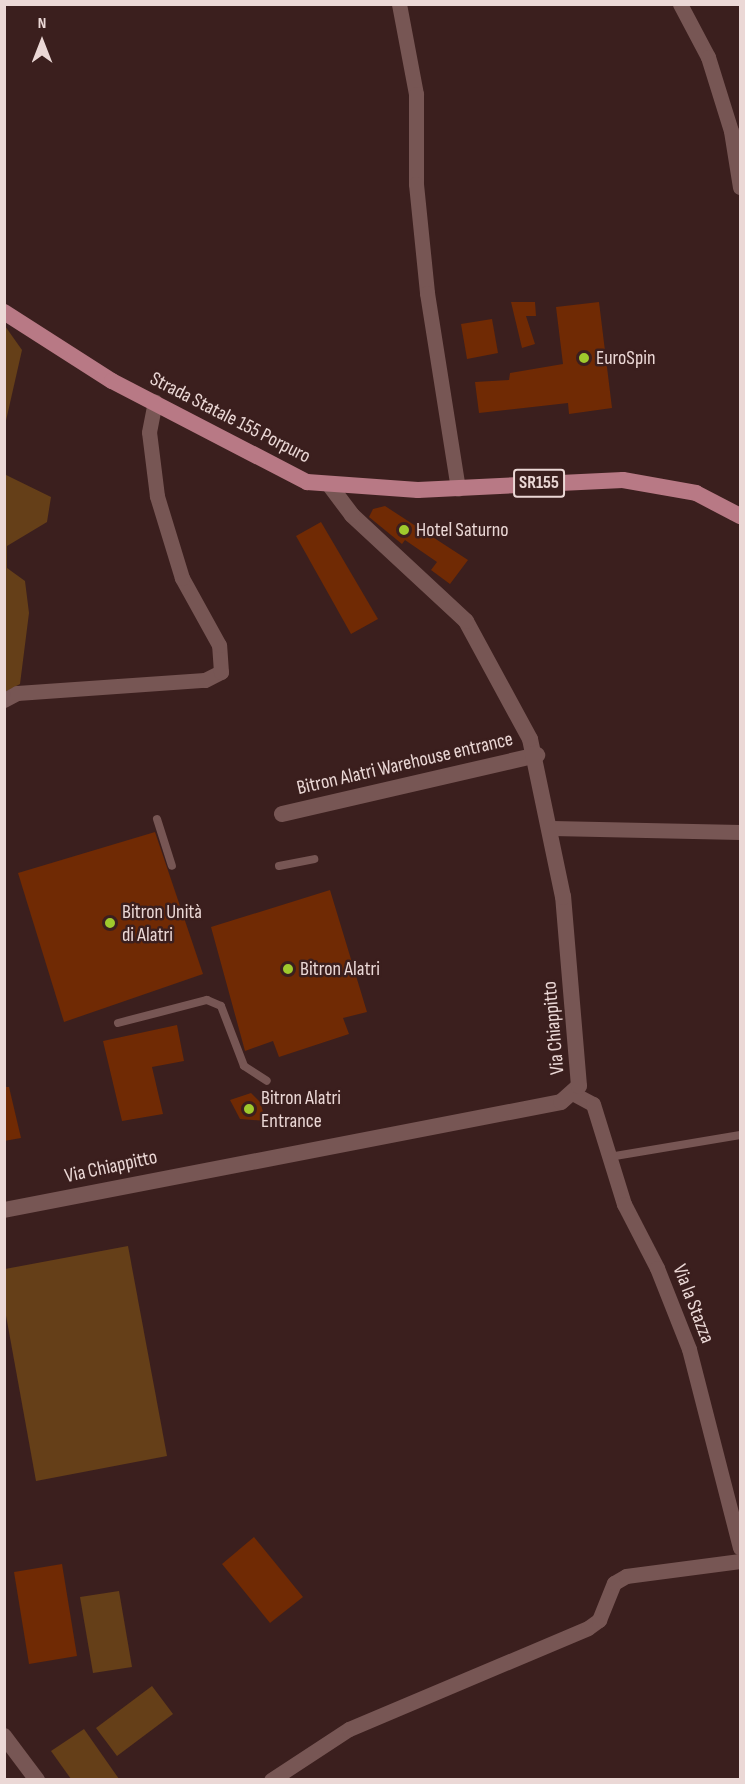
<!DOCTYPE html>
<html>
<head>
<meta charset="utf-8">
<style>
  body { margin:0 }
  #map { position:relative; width:745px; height:1784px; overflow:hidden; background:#3b1f1e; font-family:"Sofia Sans Condensed",sans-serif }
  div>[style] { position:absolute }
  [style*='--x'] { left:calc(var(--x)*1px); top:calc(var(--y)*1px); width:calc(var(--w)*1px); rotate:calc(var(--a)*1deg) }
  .green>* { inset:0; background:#653f18 }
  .building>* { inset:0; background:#702a04 }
  .service>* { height:8px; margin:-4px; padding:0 4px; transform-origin:4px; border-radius:4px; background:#775654 }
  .minor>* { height:15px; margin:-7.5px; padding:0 7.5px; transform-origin:7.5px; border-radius:7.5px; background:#775654 }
  .tertiary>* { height:16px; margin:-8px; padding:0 8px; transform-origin:8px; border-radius:8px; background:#775654 }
  .primary>* { height:16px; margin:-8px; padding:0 8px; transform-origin:8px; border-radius:8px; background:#b87985 }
  .dots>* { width:16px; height:16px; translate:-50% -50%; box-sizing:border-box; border:3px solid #3b1f1e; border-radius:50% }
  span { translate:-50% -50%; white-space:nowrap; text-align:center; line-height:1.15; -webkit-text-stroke:5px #3b1f1e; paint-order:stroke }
  .shield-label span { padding:2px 4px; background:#3b1f1e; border:2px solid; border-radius:4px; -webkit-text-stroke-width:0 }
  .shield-label { font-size:18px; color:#ebd8d6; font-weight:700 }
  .poi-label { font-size:20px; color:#ebd8d6 }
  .left { translate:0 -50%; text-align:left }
  .street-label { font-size:20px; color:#ebd8d6 }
  .frame { position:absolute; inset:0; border:6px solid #ebd8d6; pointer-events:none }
  .north { position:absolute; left:12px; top:12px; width:60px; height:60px; -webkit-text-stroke:4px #3b1f1e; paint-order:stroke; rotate:0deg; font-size:16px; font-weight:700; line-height:24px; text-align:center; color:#ebd8d6 }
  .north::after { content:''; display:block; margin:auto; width:21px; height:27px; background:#ebd8d6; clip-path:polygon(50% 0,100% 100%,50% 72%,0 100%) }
</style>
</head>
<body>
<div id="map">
  <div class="green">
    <div style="clip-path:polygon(5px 326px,22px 350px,5px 425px,4px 327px)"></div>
    <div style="clip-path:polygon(4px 474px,51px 497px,47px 522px,7px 546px,7px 568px,25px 581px,29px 613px,20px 684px,5px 692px)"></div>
    <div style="clip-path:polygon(128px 1246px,167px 1456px,36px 1481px,5px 1310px,5px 1269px)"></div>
    <div style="clip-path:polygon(119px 1591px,132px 1667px,93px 1673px,80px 1597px)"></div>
    <div style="clip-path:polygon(152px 1686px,173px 1714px,117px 1756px,96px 1728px)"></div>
    <div style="clip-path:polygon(84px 1729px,119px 1779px,71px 1779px,51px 1751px)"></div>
  </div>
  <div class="building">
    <div style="clip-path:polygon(511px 302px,535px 302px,536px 316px,526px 316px,535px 344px,522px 348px)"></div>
    <div style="clip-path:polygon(599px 302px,612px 408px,569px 414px,568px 403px,479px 413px,475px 382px,509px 380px,510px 373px,563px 364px,556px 307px)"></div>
    <div style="clip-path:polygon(492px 319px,498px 353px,467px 359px,461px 324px)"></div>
    <div style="clip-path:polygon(385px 506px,468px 560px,450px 584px,431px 570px,437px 562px,405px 540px,402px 544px,369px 517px,373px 509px)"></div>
    <div style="clip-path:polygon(321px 522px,378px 619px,351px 634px,296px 536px)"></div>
    <div style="clip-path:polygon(155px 832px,203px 974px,64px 1022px,18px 873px)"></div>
    <div style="clip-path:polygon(330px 890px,367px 1012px,343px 1018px,349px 1034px,279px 1057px,273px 1041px,245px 1051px,211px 927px)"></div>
    <div style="clip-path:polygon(177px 1025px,184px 1061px,152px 1067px,163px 1114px,122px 1121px,103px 1041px)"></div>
    <div style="clip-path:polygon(4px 1087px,9px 1087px,21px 1138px,4px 1141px)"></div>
    <div style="clip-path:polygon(251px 1093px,260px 1102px,266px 1121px,240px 1119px,230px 1100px)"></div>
    <div style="clip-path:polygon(254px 1537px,303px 1597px,270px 1623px,222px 1564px)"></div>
    <div style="clip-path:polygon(62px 1564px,77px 1656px,29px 1664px,14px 1572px)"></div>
  </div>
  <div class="service">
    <div style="--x:157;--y:819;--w:49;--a:72.3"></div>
    <div style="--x:279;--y:866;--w:36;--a:-11"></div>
    <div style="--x:118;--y:1023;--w:92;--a:-14.5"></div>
    <div style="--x:207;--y:1000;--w:15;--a:23"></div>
    <div style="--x:221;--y:1006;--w:64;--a:69"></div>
    <div style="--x:244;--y:1066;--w:27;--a:33"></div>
    <div style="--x:609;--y:1157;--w:133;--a:-9.5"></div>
  </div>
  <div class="minor">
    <div style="--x:399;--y:4;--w:92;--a:79.3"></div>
    <div style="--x:416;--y:94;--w:90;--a:90"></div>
    <div style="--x:416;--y:184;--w:110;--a:84.2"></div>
    <div style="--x:427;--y:293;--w:198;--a:81"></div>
    <div style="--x:680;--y:4;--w:60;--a:62.2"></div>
    <div style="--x:708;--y:57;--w:77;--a:72.7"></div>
    <div style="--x:731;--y:131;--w:57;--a:80.9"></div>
    <div style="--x:4;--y:700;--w:15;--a:-28"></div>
    <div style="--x:17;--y:693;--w:188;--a:-4"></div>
    <div style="--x:205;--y:680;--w:18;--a:-27"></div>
    <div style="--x:221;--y:672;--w:27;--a:-94"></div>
    <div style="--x:219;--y:645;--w:77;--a:-118.9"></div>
    <div style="--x:182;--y:578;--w:86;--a:-107"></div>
    <div style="--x:157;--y:496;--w:64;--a:-97.1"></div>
    <div style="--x:149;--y:432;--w:31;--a:-79"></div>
    <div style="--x:552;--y:828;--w:188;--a:1.2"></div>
    <div style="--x:574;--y:1094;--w:21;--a:28"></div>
    <div style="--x:593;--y:1104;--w:105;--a:72.8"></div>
    <div style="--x:624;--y:1204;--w:72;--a:62.7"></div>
    <div style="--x:657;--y:1268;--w:87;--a:68.4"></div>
    <div style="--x:689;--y:1349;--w:205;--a:75.6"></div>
    <div style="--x:271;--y:1780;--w:93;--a:-33.2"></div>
    <div style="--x:349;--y:1729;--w:259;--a:-22.9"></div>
    <div style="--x:588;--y:1628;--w:14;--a:-36"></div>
    <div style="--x:599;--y:1620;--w:40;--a:-68"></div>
    <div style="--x:614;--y:1583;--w:14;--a:-30"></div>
    <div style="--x:626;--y:1576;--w:115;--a:-7.5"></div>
  </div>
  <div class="tertiary">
    <div style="--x:282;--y:814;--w:262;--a:-13"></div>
    <div style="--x:4;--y:1210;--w:567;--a:-10.97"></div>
    <div style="--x:561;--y:1102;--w:24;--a:-42"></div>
    <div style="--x:579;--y:1086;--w:190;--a:-94.8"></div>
    <div style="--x:563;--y:897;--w:161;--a:-101.8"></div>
    <div style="--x:530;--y:739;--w:134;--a:-118.5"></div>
    <div style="--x:466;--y:621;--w:156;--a:-137.1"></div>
    <div style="--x:352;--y:515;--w:35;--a:-127"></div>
    <div style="--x:4;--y:1736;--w:55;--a:53.1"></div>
  </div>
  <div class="primary">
    <div style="--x:4;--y:312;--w:128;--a:32.6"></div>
    <div style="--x:112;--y:381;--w:220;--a:27.4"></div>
    <div style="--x:307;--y:482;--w:111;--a:4.1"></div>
    <div style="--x:418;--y:490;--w:205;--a:-2.8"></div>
    <div style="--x:623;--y:480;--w:74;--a:10.1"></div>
    <div style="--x:696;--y:493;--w:50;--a:27.6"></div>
  </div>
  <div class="dots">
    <div style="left:584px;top:358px;background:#9fca2d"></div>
    <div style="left:404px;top:530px;background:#9fca2d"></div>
    <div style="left:110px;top:923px;background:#9fca2d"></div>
    <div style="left:288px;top:969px;background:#9fca2d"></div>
    <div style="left:249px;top:1109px;background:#9fca2d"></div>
  </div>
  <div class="shield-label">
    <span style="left:539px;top:483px">SR155</span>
  </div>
  <div class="poi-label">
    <span class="left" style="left:596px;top:358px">EuroSpin</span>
    <span class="left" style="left:416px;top:530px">Hotel Saturno</span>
    <span class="left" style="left:122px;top:924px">Bitron Unità<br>di Alatri</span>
    <span class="left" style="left:300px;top:969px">Bitron Alatri</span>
    <span class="left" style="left:261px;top:1110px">Bitron Alatri<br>Entrance</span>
  </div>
  <div class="street-label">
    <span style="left:230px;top:418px;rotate:27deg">Strada Statale 155 Porpuro</span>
    <span style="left:405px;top:764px;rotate:-13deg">Bitron Alatri Warehouse entrance</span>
    <span style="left:554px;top:1028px;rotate:-95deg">Via Chiappitto</span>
    <span style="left:111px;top:1167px;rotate:-12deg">Via Chiappitto</span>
    <span style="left:693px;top:1304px;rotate:69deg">Via la Stazza</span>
  </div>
  <div class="frame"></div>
  <div class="north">N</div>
</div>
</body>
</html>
